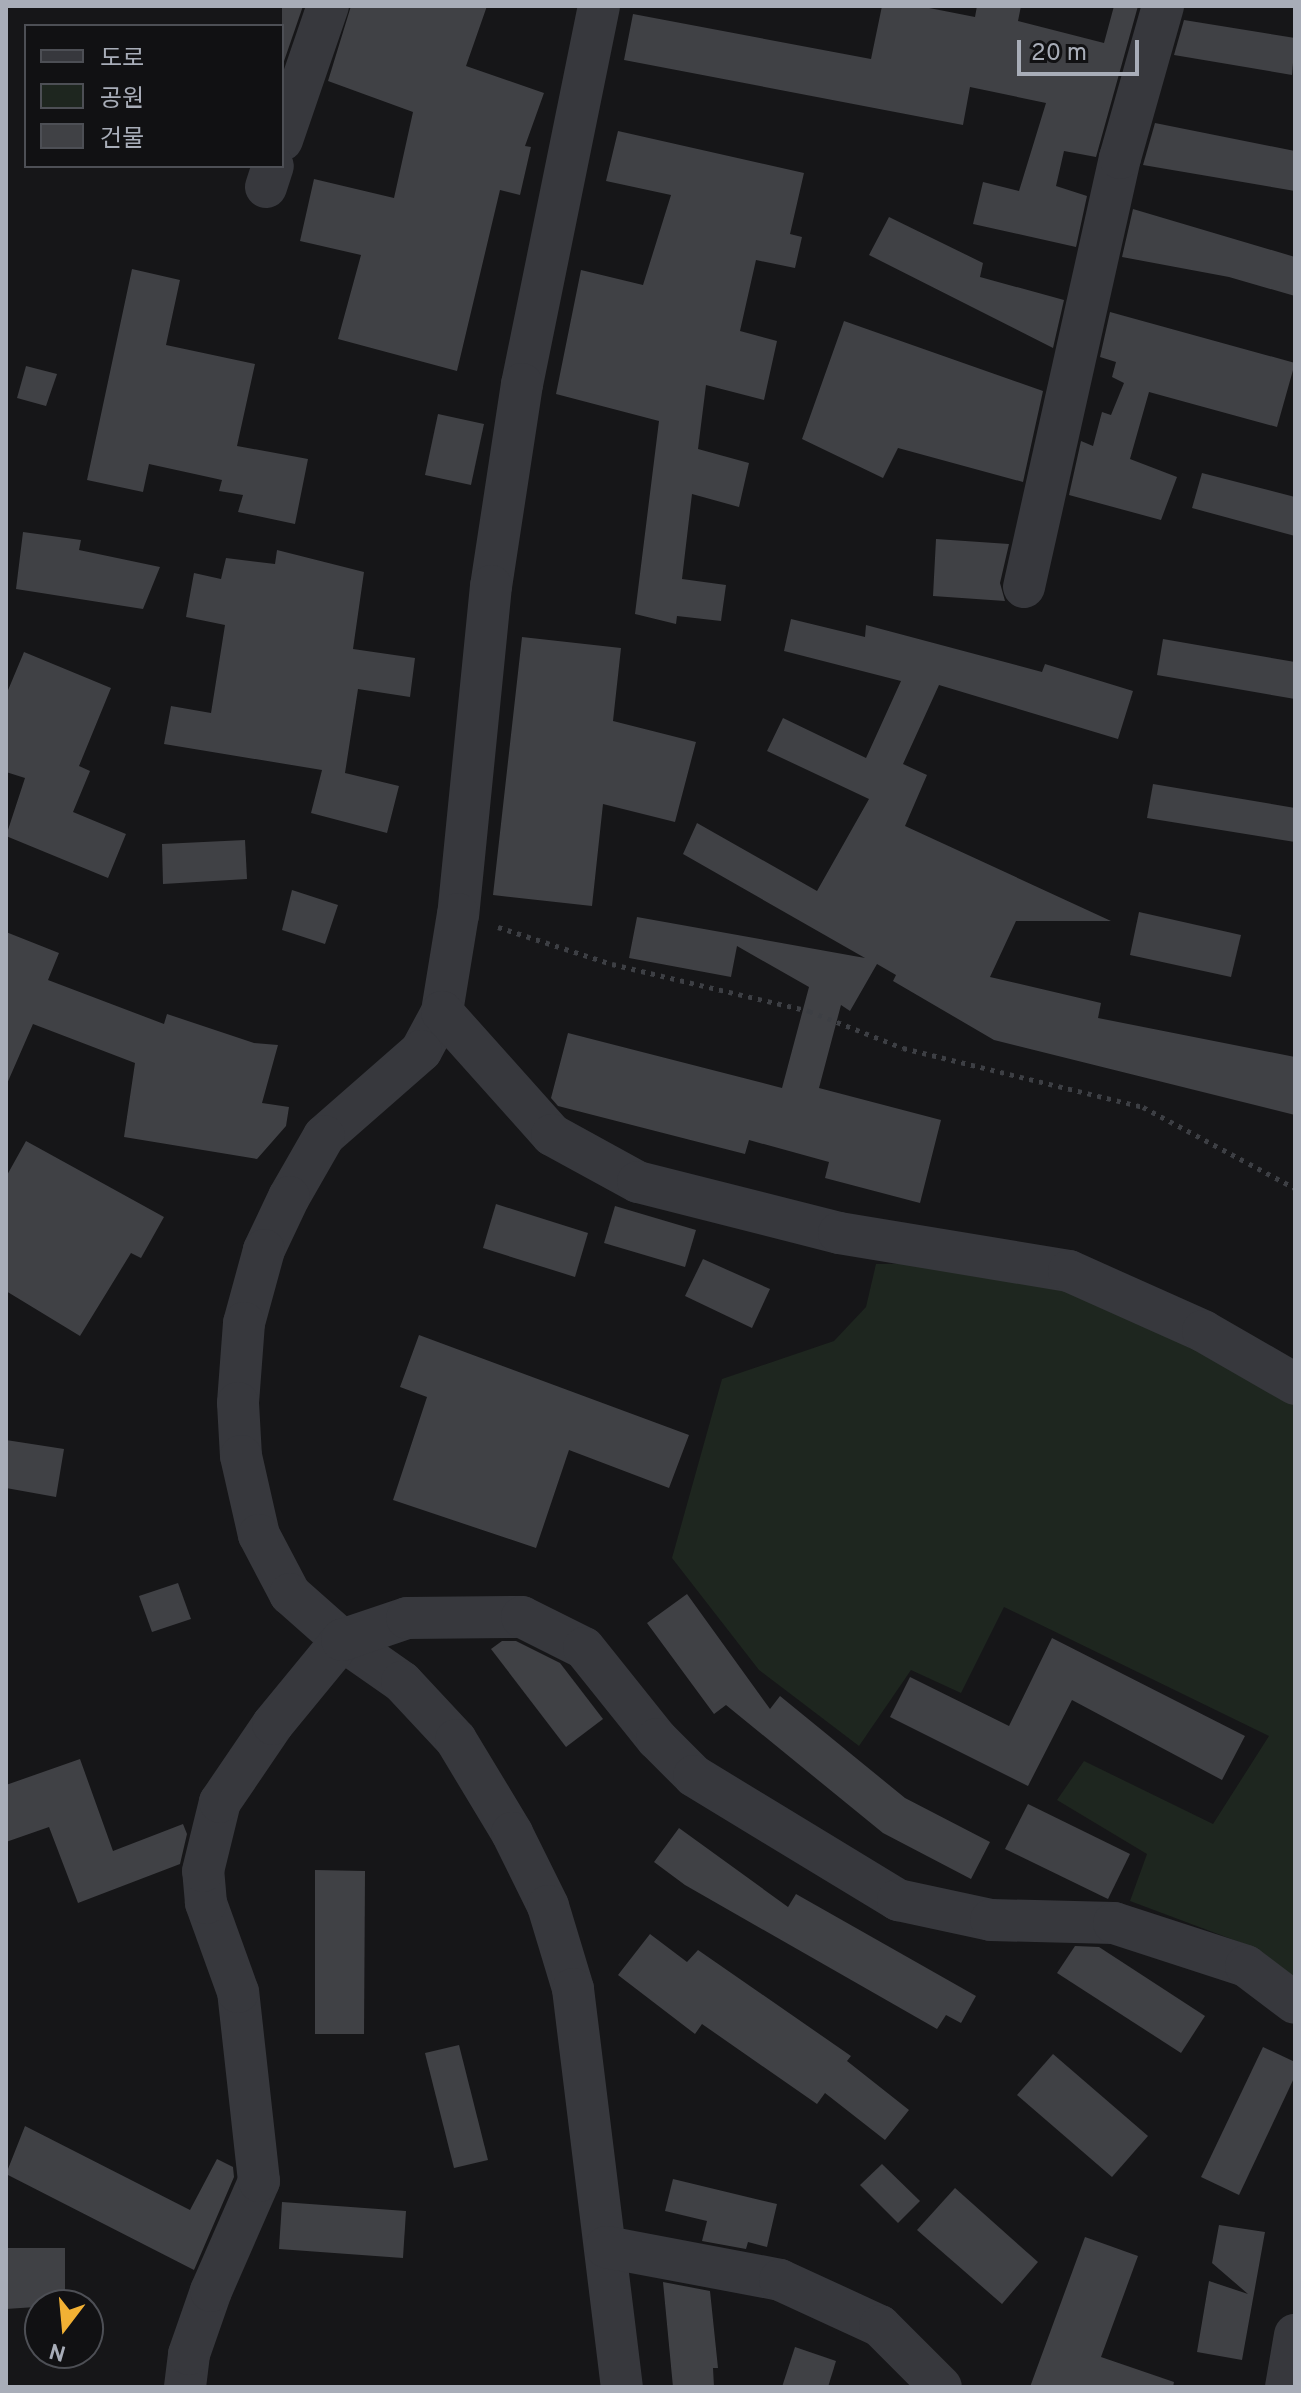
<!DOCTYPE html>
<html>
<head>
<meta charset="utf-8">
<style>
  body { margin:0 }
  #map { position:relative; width:1301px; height:2393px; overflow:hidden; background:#161618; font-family:Overpass,"Noto Sans KR",sans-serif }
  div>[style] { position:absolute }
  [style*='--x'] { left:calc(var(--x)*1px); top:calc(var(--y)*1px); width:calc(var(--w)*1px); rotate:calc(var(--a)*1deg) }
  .green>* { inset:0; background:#1e261f }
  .building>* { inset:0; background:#404145 }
  .path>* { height:5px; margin-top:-2.5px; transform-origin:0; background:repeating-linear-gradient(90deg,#3d3f44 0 4px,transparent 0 10px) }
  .minor>* { height:42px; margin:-21px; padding:0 21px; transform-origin:21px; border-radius:21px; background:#37383d }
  span { translate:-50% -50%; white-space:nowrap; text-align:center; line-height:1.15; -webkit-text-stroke:6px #111113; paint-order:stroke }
  .frame { position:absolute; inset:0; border:8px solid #a8adb8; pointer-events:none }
  .legend { position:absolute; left:24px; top:24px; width:260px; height:144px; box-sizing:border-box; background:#111113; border:2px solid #4d4f55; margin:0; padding:10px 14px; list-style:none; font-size:24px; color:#a8adb8 }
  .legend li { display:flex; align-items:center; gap:16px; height:40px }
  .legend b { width:40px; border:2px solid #4d4f55 }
  .north { position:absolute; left:24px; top:2289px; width:80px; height:80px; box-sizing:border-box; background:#111113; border:2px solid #4d4f55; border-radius:50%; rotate:196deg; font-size:22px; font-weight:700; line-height:32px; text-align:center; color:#a8adb8 }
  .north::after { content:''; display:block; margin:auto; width:28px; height:36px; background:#f2b134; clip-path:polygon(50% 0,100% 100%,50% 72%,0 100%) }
  .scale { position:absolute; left:1017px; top:40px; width:122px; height:36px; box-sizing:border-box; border:4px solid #a8adb8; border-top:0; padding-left:10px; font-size:24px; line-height:28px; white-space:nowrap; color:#a8adb8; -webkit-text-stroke:6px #111113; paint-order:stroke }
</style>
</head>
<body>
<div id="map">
  <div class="green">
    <div style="clip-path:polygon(960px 1263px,1074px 1289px,1295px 1400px,1295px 1982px,1250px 1946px,1130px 1901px,1147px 1854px,1057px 1800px,1084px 1761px,1213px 1824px,1269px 1736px,1004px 1607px,961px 1693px,911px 1670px,859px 1746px,759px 1670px,672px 1558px,722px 1379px,834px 1341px,866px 1307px,876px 1264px)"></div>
  </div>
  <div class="building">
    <div style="clip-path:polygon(282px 6px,303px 6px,283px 64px,282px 64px)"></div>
    <div style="clip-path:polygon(351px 6px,487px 6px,466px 66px,544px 93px,525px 146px,531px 147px,520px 195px,500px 190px,457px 371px,338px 339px,361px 255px,300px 241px,314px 179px,394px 198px,413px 112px,328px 81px)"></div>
    <div style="clip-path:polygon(882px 6px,919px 6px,975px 17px,977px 6px,1021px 6px,1018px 21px,1104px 43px,1114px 6px,1138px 6px,1096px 157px,1064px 151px,1056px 186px,1087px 196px,1076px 247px,973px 224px,983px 182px,1019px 191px,1046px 103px,970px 87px,963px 125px,624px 60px,633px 14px,871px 59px)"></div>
    <div style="clip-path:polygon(1184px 20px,1295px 38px,1292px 75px,1174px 55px)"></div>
    <div style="clip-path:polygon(1155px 123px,1295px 151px,1295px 191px,1143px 165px)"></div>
    <div style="clip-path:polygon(618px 131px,804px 173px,790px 234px,802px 237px,795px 268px,756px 260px,740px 331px,777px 341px,764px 400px,706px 385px,698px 449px,749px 463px,739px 507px,692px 494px,682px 579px,726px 585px,721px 621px,677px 616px,676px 624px,635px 614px,659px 421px,556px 394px,581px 270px,643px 285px,671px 195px,606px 181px)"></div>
    <div style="clip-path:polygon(1133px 209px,1295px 257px,1295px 296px,1229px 277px,1122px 257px)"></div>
    <div style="clip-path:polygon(889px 217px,983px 263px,980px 277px,1064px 300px,1053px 348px,869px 255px)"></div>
    <div style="clip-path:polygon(132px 269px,180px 280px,166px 345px,255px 364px,237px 446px,308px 459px,295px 524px,238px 512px,243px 495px,219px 491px,222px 480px,149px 464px,143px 492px,87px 480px)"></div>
    <div style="clip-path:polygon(1110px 312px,1295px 363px,1277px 427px,1149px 392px,1130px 459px,1177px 477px,1161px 520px,1069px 495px,1081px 441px,1093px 446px,1102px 412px,1111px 415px,1124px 383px,1112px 377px,1116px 362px,1100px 357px)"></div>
    <div style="clip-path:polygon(844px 321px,1043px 391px,1023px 482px,898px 448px,883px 478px,802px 439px)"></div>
    <div style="clip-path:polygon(26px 366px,57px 374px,46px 406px,17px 398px)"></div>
    <div style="clip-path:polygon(438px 414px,484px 424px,471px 485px,425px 475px)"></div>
    <div style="clip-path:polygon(1202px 473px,1295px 497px,1295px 536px,1192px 508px)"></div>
    <div style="clip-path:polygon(23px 532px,81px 540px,79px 550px,160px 567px,143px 609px,16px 589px)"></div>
    <div style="clip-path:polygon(936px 539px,1009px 544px,1000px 583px,1005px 601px,933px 596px)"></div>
    <div style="clip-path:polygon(277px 550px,364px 572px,353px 649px,415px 658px,410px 697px,358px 689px,345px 773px,399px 786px,387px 833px,311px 813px,322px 770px,164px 744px,171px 706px,211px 713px,225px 625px,186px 617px,194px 573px,221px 579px,226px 558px,275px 564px)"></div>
    <div style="clip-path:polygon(791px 619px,865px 637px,866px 625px,1042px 672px,1045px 664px,1133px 691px,1118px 739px,939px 685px,903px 764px,927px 775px,905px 826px,1111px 921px,1016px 921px,990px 977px,1101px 1003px,1098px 1018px,1295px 1057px,1295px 1115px,994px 1040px,893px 981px,896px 975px,877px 964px,850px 1011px,841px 1005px,819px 1088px,941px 1120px,920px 1203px,825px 1178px,829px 1162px,749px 1140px,745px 1154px,558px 1106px,551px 1098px,568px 1033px,782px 1088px,809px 987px,737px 946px,731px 977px,629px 958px,637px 917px,865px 958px,683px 854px,697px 823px,817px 891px,869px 799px,767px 751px,783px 718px,866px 758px,901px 681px,784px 651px)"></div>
    <div style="clip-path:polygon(522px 637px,621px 648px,613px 721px,696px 742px,675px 822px,603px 804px,592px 906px,493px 895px)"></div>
    <div style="clip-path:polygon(1163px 639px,1295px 662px,1295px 699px,1157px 675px)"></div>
    <div style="clip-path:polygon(24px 652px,111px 688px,79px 766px,90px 771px,73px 812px,126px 834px,108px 878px,6px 836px,25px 778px,6px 772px,6px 695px)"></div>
    <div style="clip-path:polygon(1153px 784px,1295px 808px,1295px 842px,1147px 818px)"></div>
    <div style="clip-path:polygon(245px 840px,247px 879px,163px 884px,162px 844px)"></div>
    <div style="clip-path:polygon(292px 890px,338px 905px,325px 944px,282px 930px)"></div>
    <div style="clip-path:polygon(1139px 912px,1241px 935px,1231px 977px,1130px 955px)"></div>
    <div style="clip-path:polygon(6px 932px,59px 953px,48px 980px,164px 1024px,167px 1014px,254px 1043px,278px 1045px,262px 1103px,289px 1107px,286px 1126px,257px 1159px,124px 1137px,135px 1063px,33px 1024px,6px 1086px)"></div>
    <div style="clip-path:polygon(26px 1141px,164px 1217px,141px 1258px,131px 1253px,80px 1336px,6px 1291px,6px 1177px)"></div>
    <div style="clip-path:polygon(496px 1204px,588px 1233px,575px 1277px,483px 1248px)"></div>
    <div style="clip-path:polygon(615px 1206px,696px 1230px,685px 1267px,604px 1243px)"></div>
    <div style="clip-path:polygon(703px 1259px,770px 1289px,752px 1328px,685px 1296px)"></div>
    <div style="clip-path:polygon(419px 1335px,689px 1435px,669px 1488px,569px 1450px,536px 1548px,393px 1500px,427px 1397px,400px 1387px)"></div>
    <div style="clip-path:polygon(6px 1440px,64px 1449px,56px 1497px,6px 1488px)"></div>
    <div style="clip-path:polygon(178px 1583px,191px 1619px,152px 1632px,139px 1596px)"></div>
    <div style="clip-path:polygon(687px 1594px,770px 1709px,780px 1696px,905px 1798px,990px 1842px,971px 1879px,883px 1833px,726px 1705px,714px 1714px,647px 1623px)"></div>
    <div style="clip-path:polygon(1052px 1638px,1245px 1736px,1222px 1780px,1072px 1700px,1028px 1786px,890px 1717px,910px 1677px,1009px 1726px)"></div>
    <div style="clip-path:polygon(502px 1641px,516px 1641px,560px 1663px,603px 1719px,566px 1747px,491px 1649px)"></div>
    <div style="clip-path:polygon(80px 1759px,113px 1851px,183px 1824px,187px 1834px,180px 1864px,78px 1903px,49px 1827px,6px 1842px,6px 1785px)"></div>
    <div style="clip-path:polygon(1028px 1804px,1130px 1854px,1108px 1899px,1005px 1849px)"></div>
    <div style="clip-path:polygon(679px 1828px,788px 1907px,796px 1894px,976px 1996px,961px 2023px,946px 2015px,937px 2029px,685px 1885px,654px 1862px)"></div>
    <div style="clip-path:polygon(315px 1870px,365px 1871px,364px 2034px,315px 2034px)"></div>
    <div style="clip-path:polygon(650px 1934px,687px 1962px,698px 1950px,851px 2056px,847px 2061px,909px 2110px,885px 2140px,825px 2093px,817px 2104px,702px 2024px,695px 2034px,618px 1975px)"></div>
    <div style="clip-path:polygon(1075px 1946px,1099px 1947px,1205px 2016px,1181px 2053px,1057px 1973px)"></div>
    <div style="clip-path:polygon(459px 2045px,488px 2160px,454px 2168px,425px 2053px)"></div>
    <div style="clip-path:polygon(1263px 2047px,1295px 2062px,1295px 2076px,1239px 2195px,1201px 2177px)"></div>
    <div style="clip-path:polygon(1053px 2054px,1148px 2136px,1112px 2177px,1017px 2095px)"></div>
    <div style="clip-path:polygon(25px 2126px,190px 2210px,217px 2159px,233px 2167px,234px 2177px,194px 2270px,6px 2174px)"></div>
    <div style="clip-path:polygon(882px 2164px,920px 2201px,898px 2223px,860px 2185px)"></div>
    <div style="clip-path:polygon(673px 2179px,777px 2204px,767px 2247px,748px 2242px,746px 2249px,702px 2241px,707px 2221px,665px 2211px)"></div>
    <div style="clip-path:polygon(955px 2188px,1038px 2262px,1002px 2304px,917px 2230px)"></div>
    <div style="clip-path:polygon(282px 2202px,406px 2211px,403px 2258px,279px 2249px)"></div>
    <div style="clip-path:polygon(1219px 2225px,1265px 2232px,1242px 2360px,1197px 2352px,1209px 2281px,1248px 2294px,1212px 2263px)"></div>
    <div style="clip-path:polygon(1085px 2237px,1138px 2256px,1101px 2357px,1174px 2382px,1173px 2387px,1030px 2387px)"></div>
    <div style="clip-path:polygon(6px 2248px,65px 2248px,65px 2305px,6px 2309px)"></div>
    <div style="clip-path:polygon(663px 2282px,710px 2291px,718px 2368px,713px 2368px,714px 2387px,673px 2387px)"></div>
    <div style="clip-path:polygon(795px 2347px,836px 2361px,828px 2387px,782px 2387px)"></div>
  </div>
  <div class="path">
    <div style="--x:498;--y:927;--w:120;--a:18"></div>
    <div style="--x:612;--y:964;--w:203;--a:13.4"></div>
    <div style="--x:809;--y:1011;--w:101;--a:21.5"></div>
    <div style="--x:903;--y:1048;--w:247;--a:13.8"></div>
    <div style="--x:1143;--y:1107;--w:172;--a:28.1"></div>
  </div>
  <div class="minor">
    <div style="--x:599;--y:6;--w:386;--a:101.5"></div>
    <div style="--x:522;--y:384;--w:204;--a:98.7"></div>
    <div style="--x:491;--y:586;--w:330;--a:95.7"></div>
    <div style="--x:458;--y:914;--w:99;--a:99.3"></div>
    <div style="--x:442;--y:1012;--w:44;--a:118.3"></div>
    <div style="--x:421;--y:1051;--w:129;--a:138.8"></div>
    <div style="--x:324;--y:1136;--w:70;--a:119.8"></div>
    <div style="--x:289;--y:1197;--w:59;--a:115.3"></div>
    <div style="--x:264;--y:1250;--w:76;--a:105.3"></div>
    <div style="--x:244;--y:1323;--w:80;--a:94.3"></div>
    <div style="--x:238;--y:1403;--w:53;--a:86.8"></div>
    <div style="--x:241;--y:1456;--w:81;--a:77.2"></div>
    <div style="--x:259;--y:1535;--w:67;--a:62.3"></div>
    <div style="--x:290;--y:1594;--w:69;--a:41.5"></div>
    <div style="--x:342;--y:1640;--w:73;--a:35"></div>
    <div style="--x:402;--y:1682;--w:79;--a:47"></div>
    <div style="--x:456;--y:1740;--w:109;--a:58.9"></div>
    <div style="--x:512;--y:1833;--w:81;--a:63.7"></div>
    <div style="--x:548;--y:1906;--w:87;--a:73.2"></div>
    <div style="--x:573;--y:1989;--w:401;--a:83"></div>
    <div style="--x:282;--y:140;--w:142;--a:-71.1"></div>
    <div style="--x:266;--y:187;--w:22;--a:-72"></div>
    <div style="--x:1024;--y:587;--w:440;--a:-77.4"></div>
    <div style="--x:1120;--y:158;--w:158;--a:-74.2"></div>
    <div style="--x:442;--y:1012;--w:165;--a:48.2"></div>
    <div style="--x:552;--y:1135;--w:98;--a:28.7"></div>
    <div style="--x:638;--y:1182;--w:207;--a:14.2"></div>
    <div style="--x:839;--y:1233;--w:233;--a:9.4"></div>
    <div style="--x:1069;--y:1271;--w:147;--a:24.1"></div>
    <div style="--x:1203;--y:1331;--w:106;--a:29.9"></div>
    <div style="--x:606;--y:2247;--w:177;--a:10.7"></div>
    <div style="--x:780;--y:2280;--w:110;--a:24.7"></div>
    <div style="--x:880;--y:2326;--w:86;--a:45"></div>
    <div style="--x:185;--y:2387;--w:33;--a:-83"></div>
    <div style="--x:189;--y:2354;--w:67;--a:-70.8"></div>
    <div style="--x:211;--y:2291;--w:120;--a:-66.4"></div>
    <div style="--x:259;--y:2181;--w:190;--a:-96.3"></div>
    <div style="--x:238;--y:1992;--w:95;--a:-109.8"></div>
    <div style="--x:206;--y:1903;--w:32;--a:-95"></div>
    <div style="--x:203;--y:1871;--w:71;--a:-76.2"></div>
    <div style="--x:220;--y:1802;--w:94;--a:-55.8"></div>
    <div style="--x:273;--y:1724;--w:109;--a:-50.6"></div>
    <div style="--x:342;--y:1640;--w:69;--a:-18.7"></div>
    <div style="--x:407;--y:1618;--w:115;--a:-0.5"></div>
    <div style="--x:522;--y:1617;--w:69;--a:26.6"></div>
    <div style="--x:584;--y:1648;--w:117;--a:51.3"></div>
    <div style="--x:657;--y:1739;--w:52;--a:45"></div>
    <div style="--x:694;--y:1776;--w:239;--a:31.3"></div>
    <div style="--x:898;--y:1900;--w:95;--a:12.1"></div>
    <div style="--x:991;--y:1920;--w:123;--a:1.4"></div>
    <div style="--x:1114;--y:1923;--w:139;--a:18"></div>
    <div style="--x:1246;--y:1966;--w:61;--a:37.1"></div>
    <div style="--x:1286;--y:2387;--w:53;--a:-80.2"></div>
  </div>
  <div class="frame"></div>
  <ul class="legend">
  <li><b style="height:10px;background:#37383d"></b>도로</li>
  <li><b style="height:22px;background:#1e261f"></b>공원</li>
  <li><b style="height:22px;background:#404145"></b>건물</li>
  </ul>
  <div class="north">N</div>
  <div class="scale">20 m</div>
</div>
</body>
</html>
